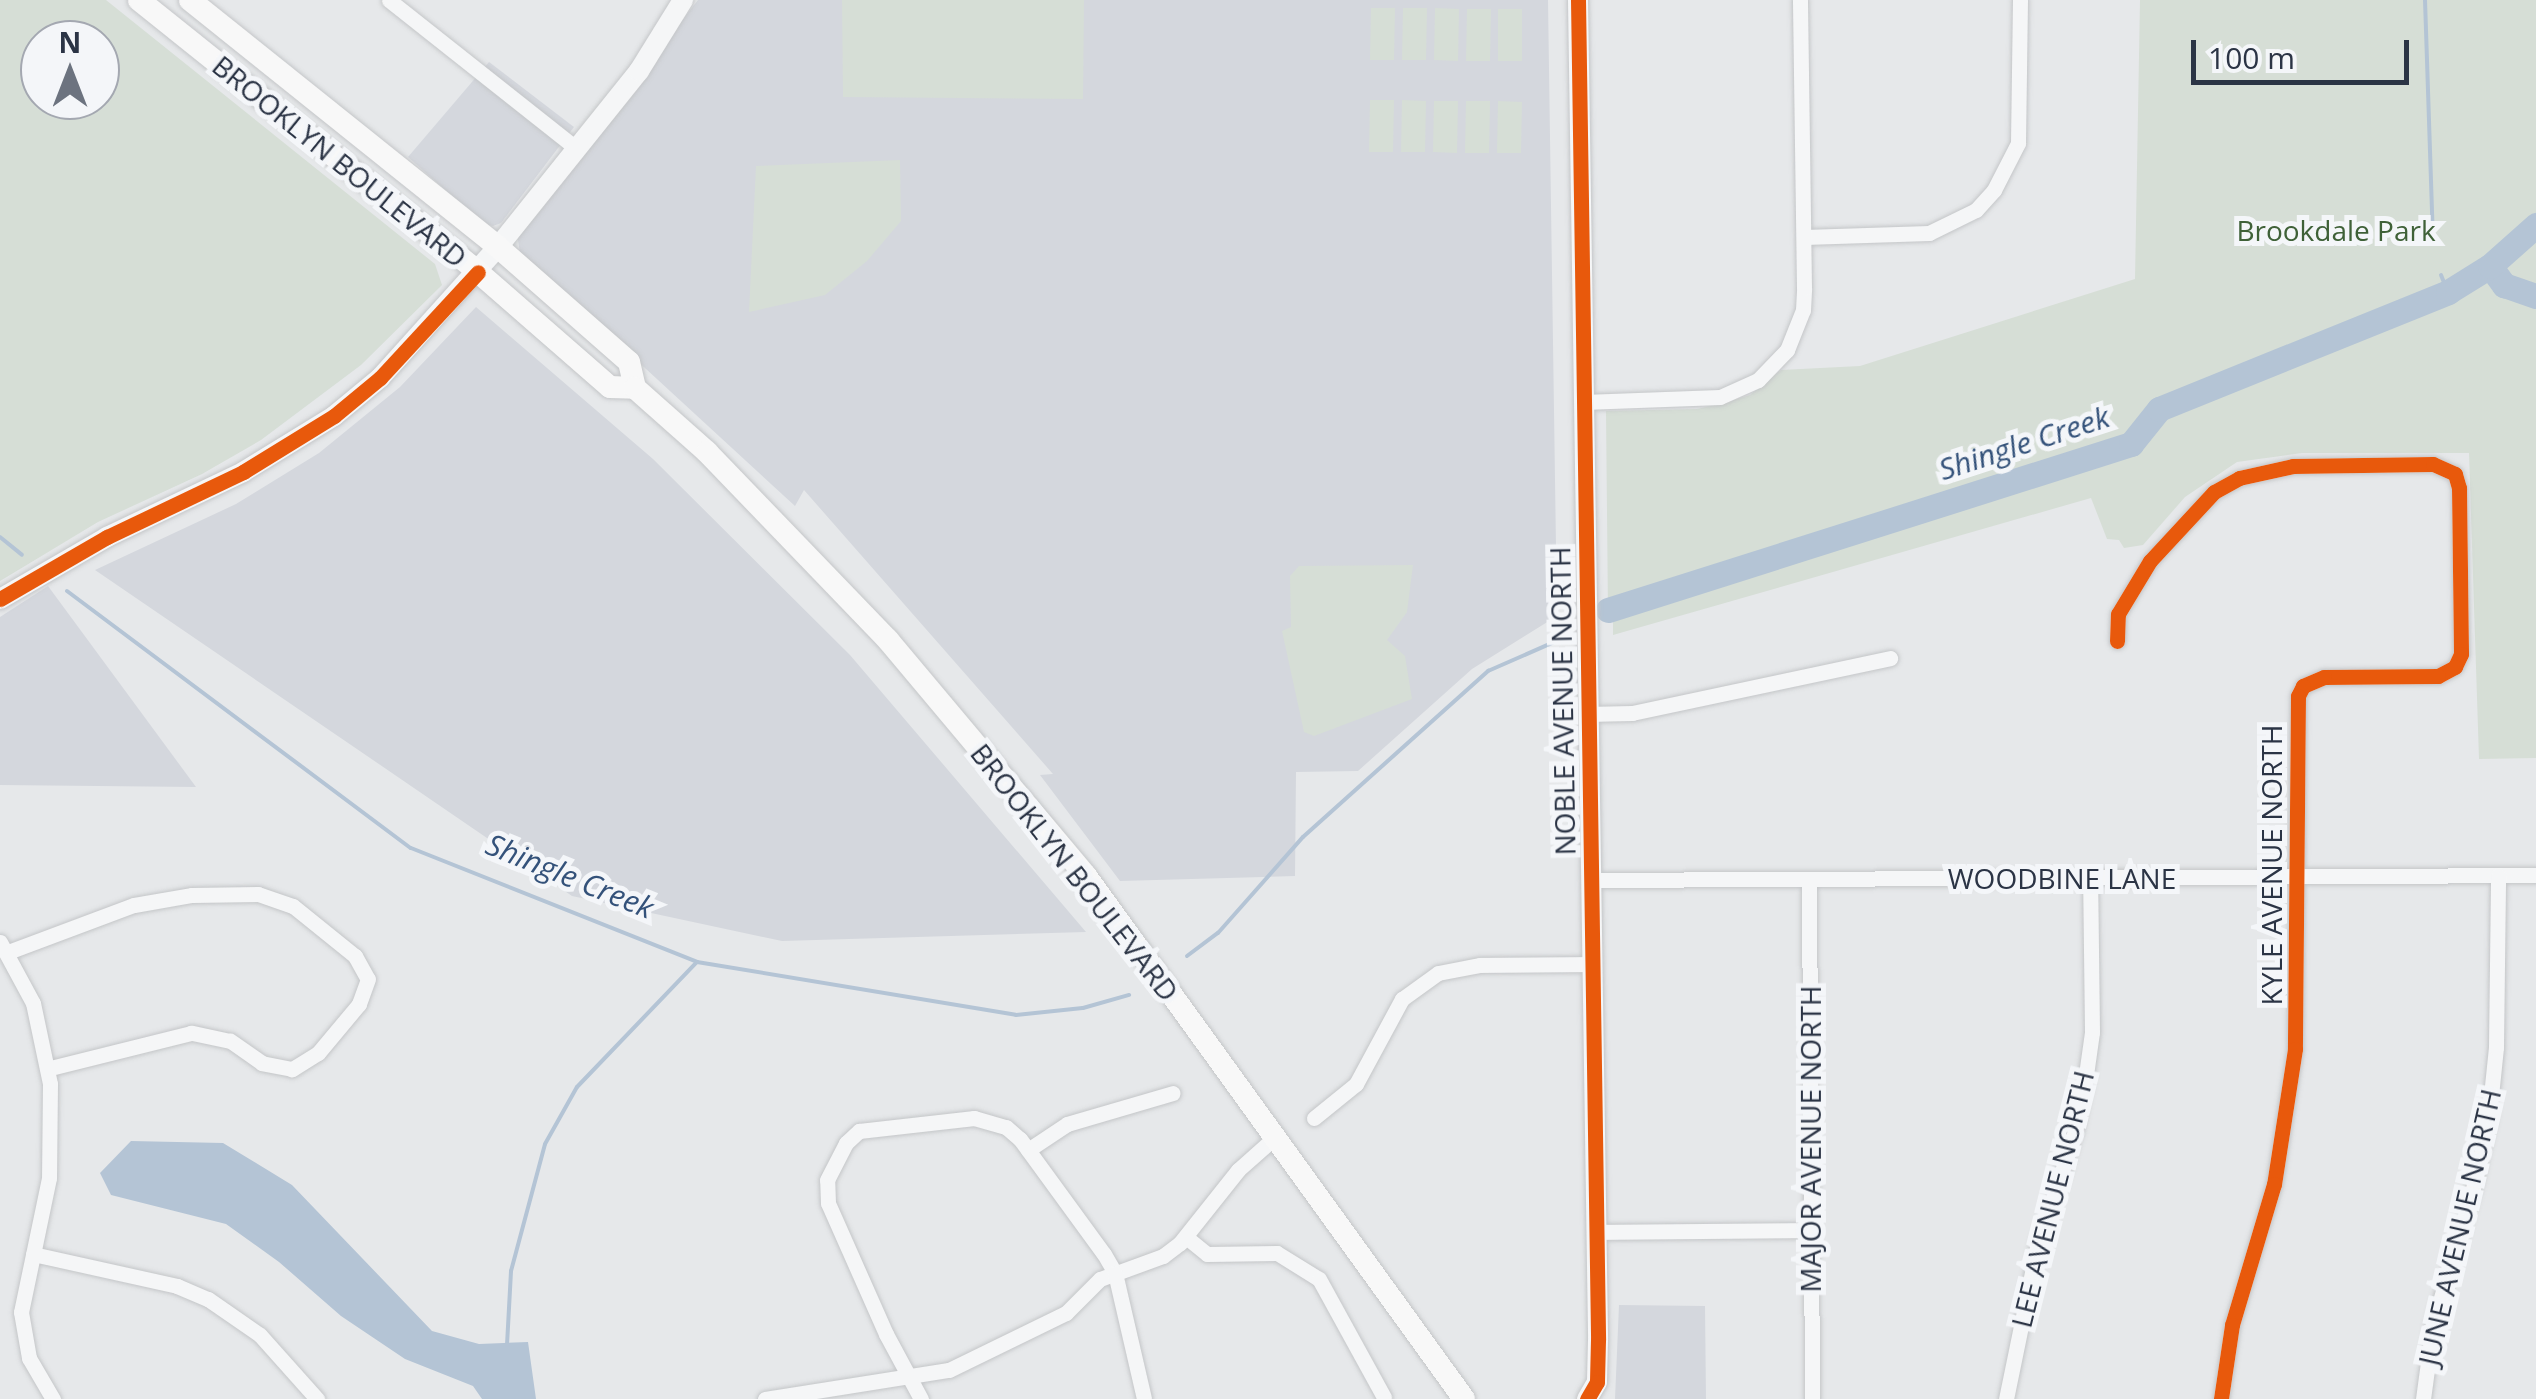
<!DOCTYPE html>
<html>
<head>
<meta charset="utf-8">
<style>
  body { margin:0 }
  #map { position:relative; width:2536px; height:1399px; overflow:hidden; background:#e6e8ea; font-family:"Open Sans",sans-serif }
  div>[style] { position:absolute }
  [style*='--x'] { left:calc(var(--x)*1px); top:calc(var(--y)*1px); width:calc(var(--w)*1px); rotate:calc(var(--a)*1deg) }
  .built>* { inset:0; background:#d4d7dd }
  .green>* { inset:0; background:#d6ded6 }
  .water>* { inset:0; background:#b4c4d5 }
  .stream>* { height:4px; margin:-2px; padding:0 2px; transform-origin:2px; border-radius:2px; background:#b4c4d5 }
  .river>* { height:25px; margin:-12.5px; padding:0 12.5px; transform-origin:12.5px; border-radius:12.5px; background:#b4c4d5 }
  .roads { filter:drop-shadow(0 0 2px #c4c6c8) drop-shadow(0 0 2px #c4c6c8) }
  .minor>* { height:15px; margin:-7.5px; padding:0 7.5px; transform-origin:7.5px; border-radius:7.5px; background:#f5f6f7 }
  .tertiary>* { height:20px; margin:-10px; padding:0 10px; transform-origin:10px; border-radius:10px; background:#f5f6f7 }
  .secondary>* { height:22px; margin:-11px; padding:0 11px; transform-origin:11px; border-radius:11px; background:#f8f8f8 }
  .cycleway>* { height:15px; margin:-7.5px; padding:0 7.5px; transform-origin:7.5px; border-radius:7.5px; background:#e8590c }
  span { translate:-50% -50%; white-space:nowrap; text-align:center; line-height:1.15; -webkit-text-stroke:10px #f4f6f9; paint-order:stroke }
  .street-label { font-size:28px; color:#2b3445 }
  .park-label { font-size:28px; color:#3f6138 }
  .water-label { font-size:30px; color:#34527a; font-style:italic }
  .north { position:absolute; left:20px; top:20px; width:100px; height:100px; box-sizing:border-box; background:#f4f6f9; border:2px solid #a4a8b1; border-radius:50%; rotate:0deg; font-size:28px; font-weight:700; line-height:40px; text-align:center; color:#2b3445 }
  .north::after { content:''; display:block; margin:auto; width:35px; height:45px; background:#6c737f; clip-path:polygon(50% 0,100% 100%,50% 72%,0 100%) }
  .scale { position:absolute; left:2191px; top:40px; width:218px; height:45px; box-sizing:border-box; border:5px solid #2b3445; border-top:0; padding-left:12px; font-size:30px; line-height:35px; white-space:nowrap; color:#2b3445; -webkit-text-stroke:8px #f4f6f9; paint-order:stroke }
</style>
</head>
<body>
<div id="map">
  <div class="built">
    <div style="clip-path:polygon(698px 0,1548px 0,1557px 616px,1472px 669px,1358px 771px,1296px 772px,1295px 876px,1120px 881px,1040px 775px,1053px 774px,804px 490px,795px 506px,520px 253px,517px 233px)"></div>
    <div style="clip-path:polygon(489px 62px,574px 127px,501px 223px,493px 226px,484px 224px,408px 157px)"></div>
    <div style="clip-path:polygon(476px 307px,653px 459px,850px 655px,1086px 932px,782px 941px,572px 896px,95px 570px,236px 504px,319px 453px,400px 387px)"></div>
    <div style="clip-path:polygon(48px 586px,196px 787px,0 785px,0 617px)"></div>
    <div style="clip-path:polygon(1619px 1305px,1705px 1306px,1706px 1399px,1615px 1399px)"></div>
  </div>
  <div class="green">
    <div style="clip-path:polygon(evenodd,0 0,106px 0,435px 264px,442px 285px,361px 365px,261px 440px,202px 474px,98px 522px,0 581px,0 0,100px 40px,100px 100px,40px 100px,40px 40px,100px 40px)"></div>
    <div style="clip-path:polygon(842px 0,1084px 0,1083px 99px,843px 97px)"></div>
    <div style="clip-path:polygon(2140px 0,2536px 0,2536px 758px,2479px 759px,2469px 453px,2302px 453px,2237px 462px,2185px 497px,2143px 545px,2124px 548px,2119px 540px,2107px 539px,2091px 498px,1613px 635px,1613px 614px,1608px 614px,1606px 411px,1697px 409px,1727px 402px,1750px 395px,1781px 370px,1860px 366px,2135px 279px)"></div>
    <div style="clip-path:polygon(1371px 8px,1395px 8px,1394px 60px,1370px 60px)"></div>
    <div style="clip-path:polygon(1403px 8px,1427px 8px,1426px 60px,1402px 60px)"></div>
    <div style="clip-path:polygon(1435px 8px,1459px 9px,1458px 61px,1434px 60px)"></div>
    <div style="clip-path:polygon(1467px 9px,1491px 9px,1490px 61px,1466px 61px)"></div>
    <div style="clip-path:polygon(1498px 9px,1522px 9px,1522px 61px,1498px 61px)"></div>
    <div style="clip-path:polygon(1370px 100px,1394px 100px,1393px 152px,1369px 152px)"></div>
    <div style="clip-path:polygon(1402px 100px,1426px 101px,1425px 152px,1401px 152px)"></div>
    <div style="clip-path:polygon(1434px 101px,1458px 101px,1457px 153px,1433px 152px)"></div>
    <div style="clip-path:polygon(1466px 101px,1490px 101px,1489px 153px,1465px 153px)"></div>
    <div style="clip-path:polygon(1498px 101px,1522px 102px,1521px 153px,1497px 153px)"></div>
    <div style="clip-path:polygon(900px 160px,901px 221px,867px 261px,825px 295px,749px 312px,756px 166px)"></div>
    <div style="clip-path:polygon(1413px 565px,1407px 612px,1387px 640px,1405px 656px,1412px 699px,1314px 736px,1304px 732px,1282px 631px,1291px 627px,1290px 576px,1299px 566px)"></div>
  </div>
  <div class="water">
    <div style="clip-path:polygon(131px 1141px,223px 1143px,292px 1185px,432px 1331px,479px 1344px,528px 1342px,536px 1399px,482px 1399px,473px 1386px,405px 1359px,341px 1316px,279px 1262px,226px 1224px,111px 1195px,100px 1173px)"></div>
  </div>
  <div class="stream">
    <div style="--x:2425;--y:0;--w:243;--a:88.1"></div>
    <div style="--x:2441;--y:275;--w:18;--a:68"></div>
    <div style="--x:0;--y:537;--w:28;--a:39"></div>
    <div style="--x:67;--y:591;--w:429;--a:36.8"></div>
    <div style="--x:411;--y:848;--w:308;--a:21.7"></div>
    <div style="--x:697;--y:962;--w:323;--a:9.4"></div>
    <div style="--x:1016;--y:1015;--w:67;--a:-6"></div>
    <div style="--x:1083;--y:1008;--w:48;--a:-15.8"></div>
    <div style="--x:1187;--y:956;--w:39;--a:-37"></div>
    <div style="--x:1218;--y:933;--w:128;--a:-48.5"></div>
    <div style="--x:1303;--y:837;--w:249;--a:-41.9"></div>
    <div style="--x:1488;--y:671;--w:80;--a:-23.7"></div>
    <div style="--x:507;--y:1345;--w:74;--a:-86.9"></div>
    <div style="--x:511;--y:1271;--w:131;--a:-75"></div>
    <div style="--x:545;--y:1144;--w:65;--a:-60.7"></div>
    <div style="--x:577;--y:1087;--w:173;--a:-46.2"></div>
  </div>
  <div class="river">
    <div style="--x:2490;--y:266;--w:24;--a:54"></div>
    <div style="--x:2504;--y:285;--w:34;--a:19"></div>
    <div style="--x:1608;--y:610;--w:549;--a:-17.61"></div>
    <div style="--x:2131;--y:444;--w:45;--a:-51.3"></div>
    <div style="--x:2159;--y:409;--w:312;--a:-22"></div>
    <div style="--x:2448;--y:292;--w:49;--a:-31.8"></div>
    <div style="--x:2490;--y:266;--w:62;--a:-41.7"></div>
  </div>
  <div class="roads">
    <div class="minor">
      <div style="--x:389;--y:0;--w:238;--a:38.4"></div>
      <div style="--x:1804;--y:237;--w:125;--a:-1.8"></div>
      <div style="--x:1929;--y:233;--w:52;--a:-26.1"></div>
      <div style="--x:1976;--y:210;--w:27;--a:-48"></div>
      <div style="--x:1994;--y:190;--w:53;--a:-62.9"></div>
      <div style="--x:2018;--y:143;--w:143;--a:-89.2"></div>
      <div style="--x:1583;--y:402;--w:137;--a:-2.1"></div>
      <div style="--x:1720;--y:397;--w:42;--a:-24.1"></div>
      <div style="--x:1758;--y:380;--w:42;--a:-46"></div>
      <div style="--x:1787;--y:350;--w:43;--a:-68.2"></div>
      <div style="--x:1803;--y:310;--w:22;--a:-87"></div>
      <div style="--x:1804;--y:288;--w:288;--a:-90.8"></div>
      <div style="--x:2117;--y:641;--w:27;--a:-88"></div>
      <div style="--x:2118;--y:614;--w:62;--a:-58.9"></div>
      <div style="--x:2150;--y:561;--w:94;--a:-47.2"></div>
      <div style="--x:2214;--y:492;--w:29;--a:-29"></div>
      <div style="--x:2239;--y:478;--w:55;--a:-12.5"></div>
      <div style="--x:2293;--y:466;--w:140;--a:-0.8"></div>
      <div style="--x:2433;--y:464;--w:24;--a:24"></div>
      <div style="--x:2455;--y:474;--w:15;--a:74"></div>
      <div style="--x:2459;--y:488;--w:166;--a:89.3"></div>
      <div style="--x:2461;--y:654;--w:14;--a:115"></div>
      <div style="--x:2455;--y:667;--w:19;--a:152"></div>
      <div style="--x:2438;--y:676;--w:114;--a:179.5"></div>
      <div style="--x:2324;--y:677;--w:23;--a:157"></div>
      <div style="--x:2303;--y:686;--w:11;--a:117"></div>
      <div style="--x:2298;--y:696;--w:353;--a:90.5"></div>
      <div style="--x:2295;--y:1049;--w:137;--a:98.8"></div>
      <div style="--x:2274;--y:1184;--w:147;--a:106.6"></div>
      <div style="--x:2232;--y:1325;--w:75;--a:98.5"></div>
      <div style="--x:1586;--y:714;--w:46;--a:-1.2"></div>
      <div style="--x:1632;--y:713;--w:264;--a:-12"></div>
      <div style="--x:1809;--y:879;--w:520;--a:89.67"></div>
      <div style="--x:1589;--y:880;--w:947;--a:-0.3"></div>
      <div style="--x:0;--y:942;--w:69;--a:61.6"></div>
      <div style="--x:33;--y:1003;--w:83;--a:78.1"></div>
      <div style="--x:50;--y:1084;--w:94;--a:90.6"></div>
      <div style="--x:49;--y:1178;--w:137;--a:101.8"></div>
      <div style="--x:21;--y:1312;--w:47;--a:80.1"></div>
      <div style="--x:29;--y:1358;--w:48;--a:59.7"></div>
      <div style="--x:8;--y:952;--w:134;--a:-20.5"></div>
      <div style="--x:134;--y:905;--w:59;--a:-9.8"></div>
      <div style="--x:192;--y:895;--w:66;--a:-0.9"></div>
      <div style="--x:258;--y:894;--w:37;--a:19"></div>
      <div style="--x:293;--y:906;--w:80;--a:38.9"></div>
      <div style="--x:355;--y:956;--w:26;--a:61"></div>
      <div style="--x:368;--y:979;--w:27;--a:110"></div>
      <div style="--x:359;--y:1004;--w:64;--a:129.9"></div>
      <div style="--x:318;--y:1053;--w:31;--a:148"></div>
      <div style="--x:292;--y:1069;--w:31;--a:-169"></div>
      <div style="--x:262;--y:1063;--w:39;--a:-145"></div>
      <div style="--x:230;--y:1041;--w:40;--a:-168"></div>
      <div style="--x:191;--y:1033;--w:148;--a:166"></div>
      <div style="--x:1314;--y:1118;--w:54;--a:-39"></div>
      <div style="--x:1356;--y:1084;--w:97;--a:-61.6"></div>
      <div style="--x:1402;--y:999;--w:44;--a:-35.8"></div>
      <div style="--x:1438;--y:973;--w:43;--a:-10.8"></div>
      <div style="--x:1480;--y:965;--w:110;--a:-0.5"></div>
      <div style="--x:1028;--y:1150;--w:47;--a:-33.7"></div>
      <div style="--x:1067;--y:1124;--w:110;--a:-16.3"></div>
      <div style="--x:1596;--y:1232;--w:213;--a:-0.5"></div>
      <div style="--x:1186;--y:1237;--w:27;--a:39"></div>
      <div style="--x:1207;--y:1254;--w:70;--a:-0.8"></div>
      <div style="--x:1277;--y:1253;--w:49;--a:31.8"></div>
      <div style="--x:1319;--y:1279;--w:135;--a:61.2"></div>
      <div style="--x:33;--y:1254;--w:148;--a:12.5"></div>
      <div style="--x:177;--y:1286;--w:34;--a:23"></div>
      <div style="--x:208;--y:1299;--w:63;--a:34.7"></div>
      <div style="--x:260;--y:1335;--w:86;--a:48.3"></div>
      <div style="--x:765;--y:1399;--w:186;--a:-9"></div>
      <div style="--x:949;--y:1370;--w:130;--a:-26"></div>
      <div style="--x:1066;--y:1313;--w:48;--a:-45"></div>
      <div style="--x:1100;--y:1279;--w:67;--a:-20.1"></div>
      <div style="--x:1163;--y:1256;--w:21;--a:-37"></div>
      <div style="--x:1180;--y:1243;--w:93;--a:-51.5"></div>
      <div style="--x:1238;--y:1170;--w:48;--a:-41.6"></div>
      <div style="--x:921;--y:1399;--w:74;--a:-118.3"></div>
      <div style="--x:886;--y:1334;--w:143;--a:-113.9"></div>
      <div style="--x:828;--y:1203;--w:23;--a:-92"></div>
      <div style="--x:827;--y:1180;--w:42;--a:-62.8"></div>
      <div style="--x:846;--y:1143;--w:18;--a:-43"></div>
      <div style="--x:859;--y:1131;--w:116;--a:-6.4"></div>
      <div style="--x:974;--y:1118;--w:33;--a:16"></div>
      <div style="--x:1006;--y:1127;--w:18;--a:41"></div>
      <div style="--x:1020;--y:1139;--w:142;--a:53.9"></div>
      <div style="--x:1104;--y:1254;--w:22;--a:60"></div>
      <div style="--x:1115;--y:1273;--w:129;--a:77"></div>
      <div style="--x:2006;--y:1399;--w:154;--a:-78.4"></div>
      <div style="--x:2037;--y:1248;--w:123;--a:-72"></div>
      <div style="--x:2075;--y:1131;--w:50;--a:-78.5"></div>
      <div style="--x:2085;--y:1082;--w:50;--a:-82"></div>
      <div style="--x:2092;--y:1032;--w:154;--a:-90.7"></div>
      <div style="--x:2423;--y:1399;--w:75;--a:-82.3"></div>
      <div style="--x:2433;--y:1325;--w:150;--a:-73.7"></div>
      <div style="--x:2475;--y:1181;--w:67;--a:-78"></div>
      <div style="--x:2489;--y:1115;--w:68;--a:-84.1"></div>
      <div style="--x:2496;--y:1047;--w:172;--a:-89.3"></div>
    </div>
    <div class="tertiary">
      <div style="--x:1578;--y:0;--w:1340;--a:89.14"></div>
      <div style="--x:1598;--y:1340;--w:42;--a:91.4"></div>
      <div style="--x:1597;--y:1382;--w:20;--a:120"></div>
      <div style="--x:0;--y:599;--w:124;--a:-30.1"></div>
      <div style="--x:107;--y:537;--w:151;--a:-25.5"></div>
      <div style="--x:243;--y:472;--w:107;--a:-31.6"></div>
      <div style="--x:334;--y:416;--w:60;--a:-39.6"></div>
      <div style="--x:380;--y:378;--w:176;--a:-48"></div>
      <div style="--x:498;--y:247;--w:226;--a:-51.3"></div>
      <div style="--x:639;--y:71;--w:84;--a:-58.2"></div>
    </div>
    <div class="secondary">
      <div style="--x:139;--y:0;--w:435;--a:38.7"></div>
      <div style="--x:478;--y:272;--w:175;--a:41.1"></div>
      <div style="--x:610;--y:387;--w:25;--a:2"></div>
      <div style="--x:190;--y:0;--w:395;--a:38.7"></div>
      <div style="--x:498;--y:247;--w:174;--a:41.3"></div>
      <div style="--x:629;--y:362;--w:27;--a:77"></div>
      <div style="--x:635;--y:388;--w:96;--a:41.6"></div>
      <div style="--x:707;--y:452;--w:261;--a:46.1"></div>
      <div style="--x:888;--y:640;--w:308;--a:50"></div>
      <div style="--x:1086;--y:876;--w:645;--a:54.14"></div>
    </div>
  </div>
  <div class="cycleway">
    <div style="--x:1578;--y:0;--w:1340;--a:89.14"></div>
    <div style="--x:1598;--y:1340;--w:42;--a:91.4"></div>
    <div style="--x:1597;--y:1382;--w:20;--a:120"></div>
    <div style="--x:0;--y:599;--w:124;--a:-30.1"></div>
    <div style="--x:107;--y:537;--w:151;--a:-25.5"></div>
    <div style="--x:243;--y:472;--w:107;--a:-31.6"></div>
    <div style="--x:334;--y:416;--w:60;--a:-39.6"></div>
    <div style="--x:380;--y:378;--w:144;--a:-47.2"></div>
    <div style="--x:2117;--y:641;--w:27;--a:-88"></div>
    <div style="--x:2118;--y:614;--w:62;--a:-58.9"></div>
    <div style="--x:2150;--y:561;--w:94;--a:-47.2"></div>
    <div style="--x:2214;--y:492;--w:29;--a:-29"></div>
    <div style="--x:2239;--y:478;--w:55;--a:-12.5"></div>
    <div style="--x:2293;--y:466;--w:140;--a:-0.8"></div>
    <div style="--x:2433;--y:464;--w:24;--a:24"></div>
    <div style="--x:2455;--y:474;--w:15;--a:74"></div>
    <div style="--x:2459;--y:488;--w:166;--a:89.3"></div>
    <div style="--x:2461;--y:654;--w:14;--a:115"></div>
    <div style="--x:2455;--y:667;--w:19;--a:152"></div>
    <div style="--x:2438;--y:676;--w:114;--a:179.5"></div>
    <div style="--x:2324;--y:677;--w:23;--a:157"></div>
    <div style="--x:2303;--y:686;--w:11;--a:117"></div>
    <div style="--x:2298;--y:696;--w:353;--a:90.5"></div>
    <div style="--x:2295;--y:1049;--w:137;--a:98.8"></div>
    <div style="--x:2274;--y:1184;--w:147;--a:106.6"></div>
    <div style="--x:2232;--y:1325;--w:75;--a:98.5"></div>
  </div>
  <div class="street-label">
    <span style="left:340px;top:161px;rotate:39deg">BROOKLYN BOULEVARD</span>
    <span style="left:1562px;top:701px;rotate:-91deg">NOBLE AVENUE NORTH</span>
    <span style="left:2271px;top:865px;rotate:-90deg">KYLE AVENUE NORTH</span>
    <span style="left:1075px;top:872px;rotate:52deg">BROOKLYN BOULEVARD</span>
    <span style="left:2062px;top:878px">WOODBINE LANE</span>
    <span style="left:1810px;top:1139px;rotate:-90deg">MAJOR AVENUE NORTH</span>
    <span style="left:2052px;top:1199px;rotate:-76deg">LEE AVENUE NORTH</span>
    <span style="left:2459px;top:1227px;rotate:-77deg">JUNE AVENUE NORTH</span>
  </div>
  <div class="park-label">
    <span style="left:2336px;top:230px">Brookdale Park</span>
  </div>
  <div class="water-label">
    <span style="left:2024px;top:443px;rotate:-18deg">Shingle Creek</span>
    <span style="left:570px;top:876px;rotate:22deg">Shingle Creek</span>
  </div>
  <div class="north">N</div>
  <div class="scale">100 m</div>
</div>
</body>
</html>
